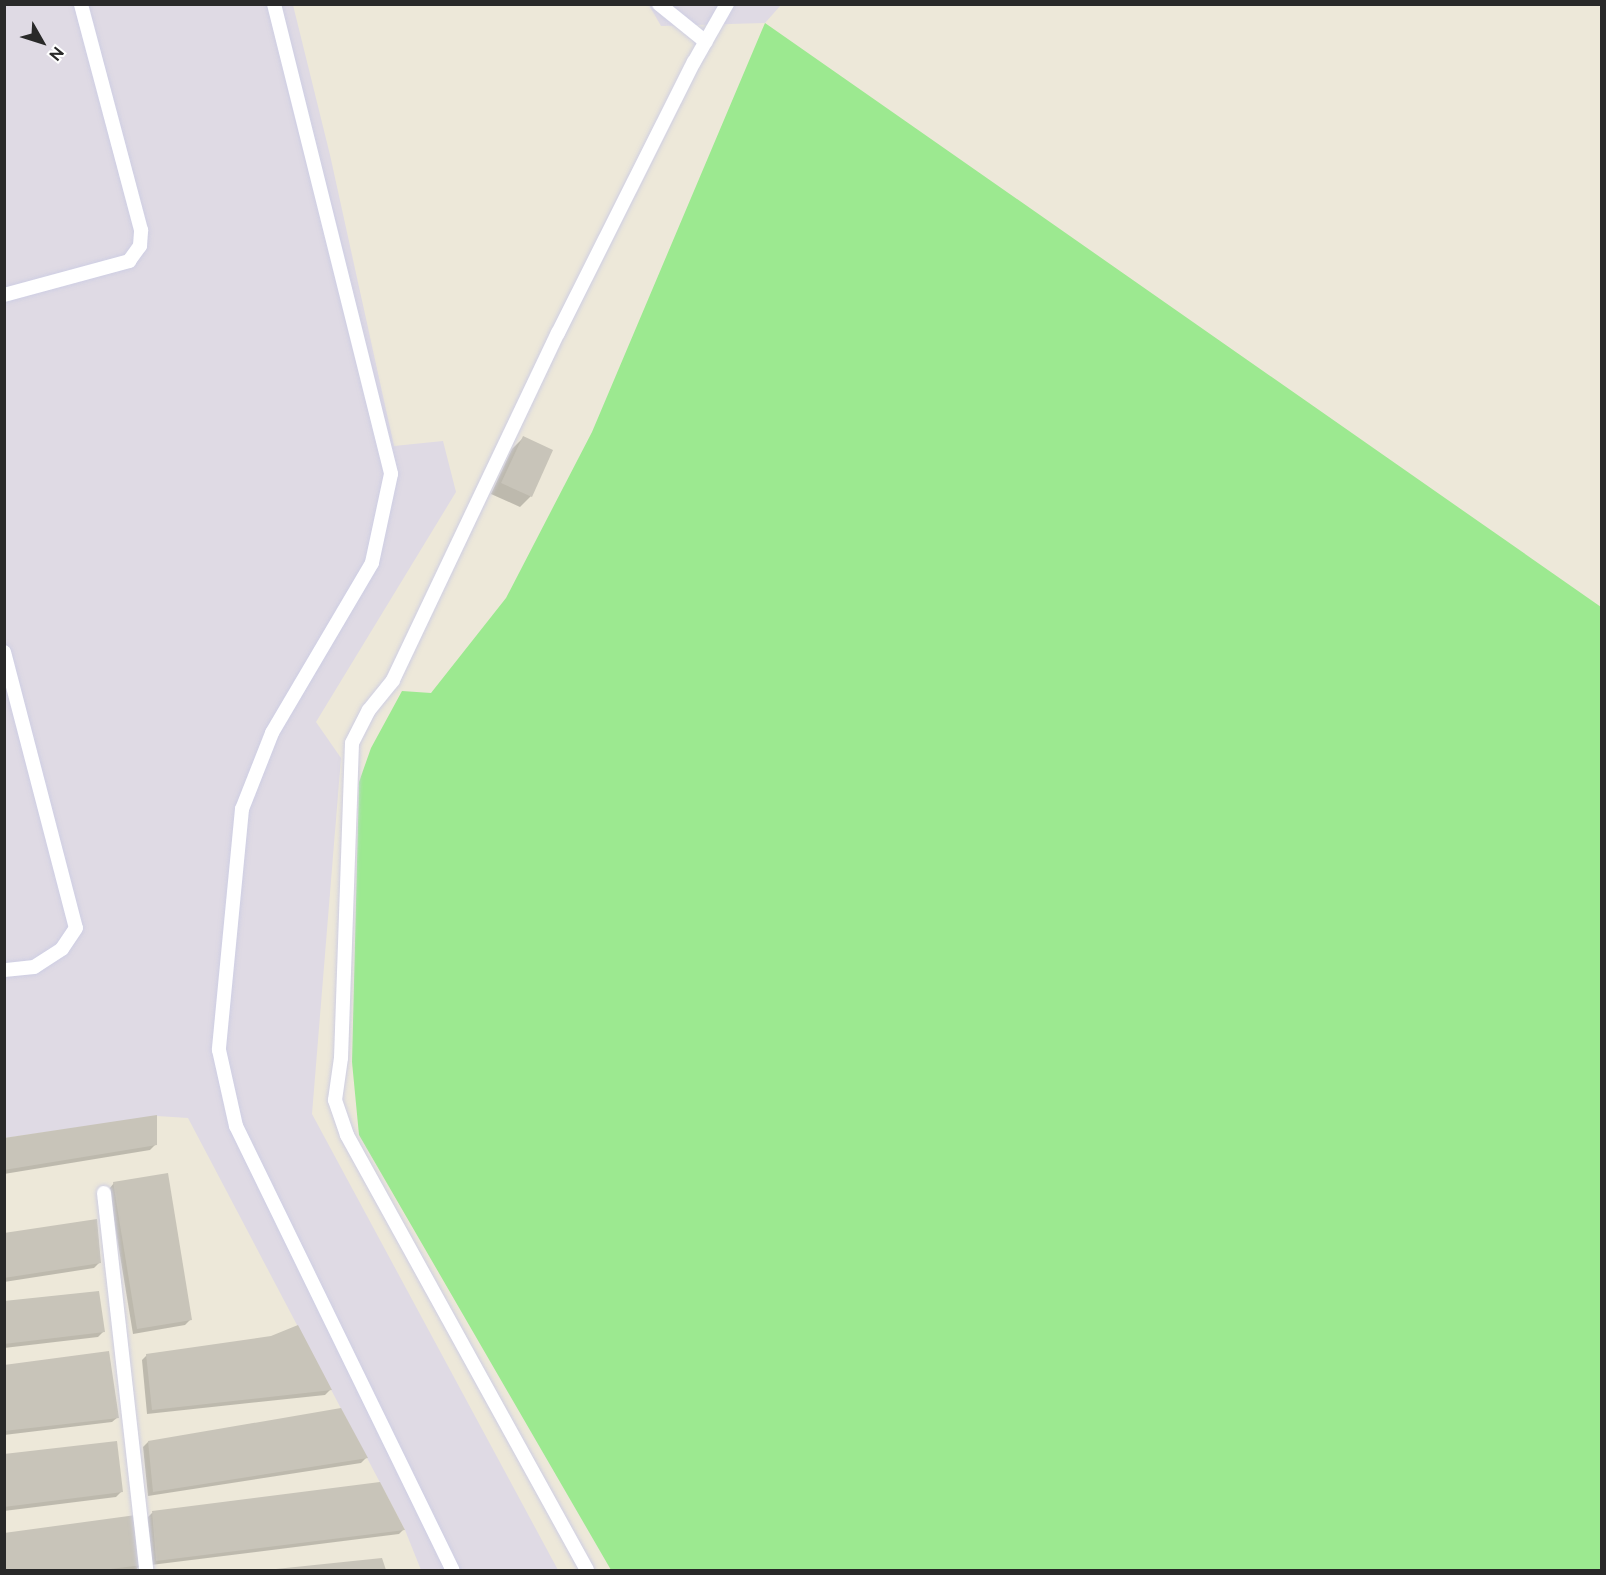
<!DOCTYPE html>
<html>
<head>
<meta charset="utf-8">
<style>
  body { margin:0 }
  #map { position:relative; width:1606px; height:1575px; overflow:hidden; background:#ede8d9; font-family:Raleway,sans-serif }
  div>[style] { position:absolute }
  [style*='--x'] { left:calc(var(--x)*1px); top:calc(var(--y)*1px); width:calc(var(--w)*1px); rotate:calc(var(--a)*1deg) }
  .industrial>* { inset:0; background:#dfdae4 }
  .green>* { inset:0; background:#9ce990 }
  .shadow>* { inset:0; background:#0003 }
  .building>* { inset:0; background:#c8c4b9 }
  .roads { filter:drop-shadow(0 0 2px #cecee3) drop-shadow(0 0 2px #cecee3) }
  .lane>* { height:14px; margin:-7px; padding:0 7px; transform-origin:7px; border-radius:7px; background:#fff }
  span { translate:-50% -50%; white-space:nowrap; text-align:center; line-height:1.15; -webkit-text-stroke:4.5px #fff; paint-order:stroke }
  .frame { position:absolute; inset:0; border:6px solid #292929; pointer-events:none }
  .north { position:absolute; left:12px; top:12px; width:60px; height:60px; -webkit-text-stroke:4px #fff; paint-order:stroke; rotate:129deg; font-size:16px; font-weight:700; line-height:24px; text-align:center; color:#292929 }
  .north::after { content:''; display:block; margin:auto; width:21px; height:27px; background:#292929; clip-path:polygon(50% 0,100% 100%,50% 72%,0 100%) }
</style>
</head>
<body>
<div id="map">
  <div class="industrial">
    <div style="clip-path:polygon(5px 5px,293px 5px,330px 155px,394px 446px,443px 441px,456px 492px,316px 722px,341px 758px,312px 1114px,558px 1570px,421px 1570px,405px 1530px,188px 1118px,157px 1116px,5px 1138px)"></div>
    <div style="clip-path:polygon(649px 5px,781px 5px,765px 23px,661px 26px)"></div>
  </div>
  <div class="green">
    <div style="clip-path:polygon(765px 23px,1601px 607px,1601px 1570px,611px 1570px,359px 1135px,352px 1062px,359px 782px,371px 748px,402px 691px,431px 693px,506px 598px,592px 432px)"></div>
  </div>
  <div class="shadow">
    <div style="clip-path:polygon(523px 438px,531px 496px,520px 507px,491px 494px,512px 449px)"></div>
    <div style="clip-path:polygon(4px 1140px,156px 1144px,150px 1150px,4px 1174px)"></div>
    <div style="clip-path:polygon(114px 1183px,190px 1320px,185px 1325px,133px 1334px,109px 1189px)"></div>
    <div style="clip-path:polygon(4px 1234px,99px 1263px,94px 1268px,4px 1282px)"></div>
    <div style="clip-path:polygon(4px 1303px,104px 1331px,98px 1337px,4px 1348px)"></div>
    <div style="clip-path:polygon(147px 1355px,330px 1390px,325px 1395px,147px 1414px,142px 1360px)"></div>
    <div style="clip-path:polygon(4px 1366px,118px 1417px,112px 1422px,4px 1435px)"></div>
    <div style="clip-path:polygon(148px 1442px,366px 1458px,361px 1463px,148px 1496px,143px 1447px)"></div>
    <div style="clip-path:polygon(4px 1456px,121px 1492px,116px 1497px,4px 1511px)"></div>
    <div style="clip-path:polygon(152px 1513px,404px 1529px,399px 1534px,151px 1565px,147px 1518px)"></div>
    <div style="clip-path:polygon(4px 1534px,141px 1564px,136px 1570px,4px 1570px)"></div>
    <div style="clip-path:polygon(381px 1559px,384px 1570px,276px 1570px)"></div>
  </div>
  <div class="building">
    <div style="clip-path:polygon(523px 436px,553px 450px,532px 497px,501px 483px)"></div>
    <div style="clip-path:polygon(157px 1115px,157px 1145px,4px 1170px,4px 1138px)"></div>
    <div style="clip-path:polygon(168px 1173px,192px 1320px,137px 1329px,113px 1182px)"></div>
    <div style="clip-path:polygon(97px 1219px,101px 1263px,4px 1278px,4px 1233px)"></div>
    <div style="clip-path:polygon(99px 1291px,105px 1332px,4px 1344px,4px 1301px)"></div>
    <div style="clip-path:polygon(298px 1325px,332px 1390px,152px 1410px,146px 1354px,271px 1336px)"></div>
    <div style="clip-path:polygon(109px 1351px,119px 1418px,4px 1431px,4px 1365px)"></div>
    <div style="clip-path:polygon(341px 1408px,368px 1458px,153px 1492px,148px 1441px)"></div>
    <div style="clip-path:polygon(117px 1441px,123px 1492px,4px 1507px,4px 1454px)"></div>
    <div style="clip-path:polygon(380px 1482px,405px 1530px,156px 1561px,152px 1511px)"></div>
    <div style="clip-path:polygon(136px 1515px,143px 1565px,102px 1570px,4px 1570px,4px 1533px)"></div>
    <div style="clip-path:polygon(382px 1558px,386px 1570px,276px 1570px,276px 1569px)"></div>
  </div>
  <div class="roads">
    <div class="lane">
      <div style="--x:274;--y:4;--w:484;--a:76"></div>
      <div style="--x:391;--y:474;--w:91;--a:102.1"></div>
      <div style="--x:372;--y:563;--w:197;--a:120.5"></div>
      <div style="--x:272;--y:733;--w:82;--a:111.5"></div>
      <div style="--x:242;--y:809;--w:242;--a:95.5"></div>
      <div style="--x:219;--y:1050;--w:78;--a:77.4"></div>
      <div style="--x:236;--y:1126;--w:494;--a:64"></div>
      <div style="--x:659;--y:4;--w:60;--a:39"></div>
      <div style="--x:4;--y:295;--w:130;--a:-15.2"></div>
      <div style="--x:129;--y:261;--w:19;--a:-54"></div>
      <div style="--x:140;--y:246;--w:16;--a:-86"></div>
      <div style="--x:141;--y:230;--w:234;--a:-104.9"></div>
      <div style="--x:4;--y:652;--w:285;--a:75.4"></div>
      <div style="--x:76;--y:928;--w:25;--a:124"></div>
      <div style="--x:62;--y:949;--w:33;--a:147"></div>
      <div style="--x:34;--y:967;--w:30;--a:174"></div>
      <div style="--x:104;--y:1193;--w:379;--a:83.6"></div>
      <div style="--x:587;--y:1570;--w:497;--a:-118.9"></div>
      <div style="--x:347;--y:1135;--w:37;--a:-109"></div>
      <div style="--x:335;--y:1100;--w:42;--a:-81.9"></div>
      <div style="--x:341;--y:1058;--w:315;--a:-88"></div>
      <div style="--x:352;--y:743;--w:37;--a:-63"></div>
      <div style="--x:369;--y:710;--w:38;--a:-51"></div>
      <div style="--x:393;--y:680;--w:384;--a:-64.6"></div>
      <div style="--x:558;--y:333;--w:303;--a:-63.4"></div>
      <div style="--x:694;--y:62;--w:67;--a:-60.4"></div>
    </div>
  </div>
  <div class="frame"></div>
  <div class="north">N</div>
</div>
</body>
</html>
